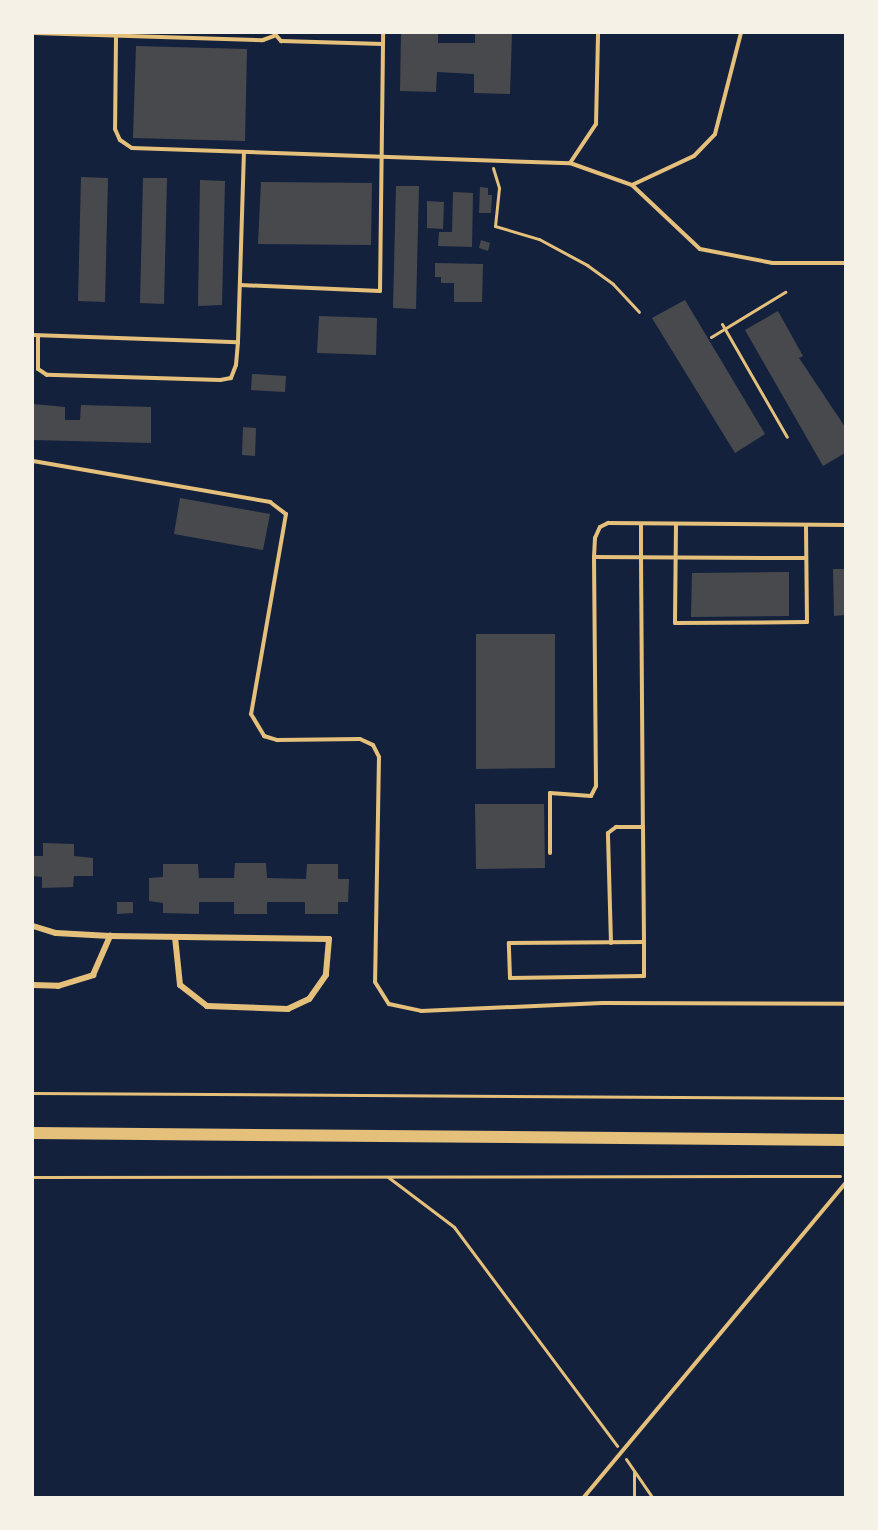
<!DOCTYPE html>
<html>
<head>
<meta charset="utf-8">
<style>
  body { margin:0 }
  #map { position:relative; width:878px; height:1530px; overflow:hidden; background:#14213d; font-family:"Source Serif 4",serif }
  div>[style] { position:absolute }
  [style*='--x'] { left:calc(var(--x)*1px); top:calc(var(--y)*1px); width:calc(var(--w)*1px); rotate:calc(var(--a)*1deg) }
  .building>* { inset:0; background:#48494c }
  .path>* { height:3px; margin:-1.5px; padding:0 1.5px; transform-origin:1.5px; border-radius:1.5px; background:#e5c07b }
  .service>* { height:4px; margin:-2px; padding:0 2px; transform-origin:2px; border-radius:2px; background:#e5c07b }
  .minor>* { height:6px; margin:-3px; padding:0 3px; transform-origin:3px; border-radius:3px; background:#e5c07b }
  .secondary>* { height:12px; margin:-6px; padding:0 6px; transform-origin:6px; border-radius:6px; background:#e5c07b }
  span { translate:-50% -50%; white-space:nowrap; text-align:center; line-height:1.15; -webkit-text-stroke:5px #f6f1e7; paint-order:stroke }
  .frame { position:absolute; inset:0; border:34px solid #f6f1e7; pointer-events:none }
</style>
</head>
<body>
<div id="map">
  <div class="building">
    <div style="clip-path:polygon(401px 33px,438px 33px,438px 43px,475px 43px,475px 33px,512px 33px,510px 94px,474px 93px,474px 74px,437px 72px,436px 92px,400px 91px)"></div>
    <div style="clip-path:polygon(136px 46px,247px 49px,245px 141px,133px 138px)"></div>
    <div style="clip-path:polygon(81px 177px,108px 178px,105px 302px,78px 301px)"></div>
    <div style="clip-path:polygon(143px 178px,167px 178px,164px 304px,140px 303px)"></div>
    <div style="clip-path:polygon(200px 180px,225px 181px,222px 305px,198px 306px)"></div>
    <div style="clip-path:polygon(261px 182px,372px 183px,371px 245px,258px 244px)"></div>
    <div style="clip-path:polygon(396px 186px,419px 186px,416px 309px,393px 308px)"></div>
    <div style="clip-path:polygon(480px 187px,488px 188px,488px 195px,492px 195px,491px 213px,479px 213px)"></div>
    <div style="clip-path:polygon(453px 192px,473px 193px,472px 247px,438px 246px,439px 232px,452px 232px)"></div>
    <div style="clip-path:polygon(427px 201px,444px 202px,443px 229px,427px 228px)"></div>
    <div style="clip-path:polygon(481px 240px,490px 243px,488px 251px,479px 248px)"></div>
    <div style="clip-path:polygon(435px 263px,483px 264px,482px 302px,454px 302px,454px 283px,441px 283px,441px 277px,435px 277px)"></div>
    <div style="clip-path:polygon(685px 300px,765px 434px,735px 453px,652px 318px)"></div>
    <div style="clip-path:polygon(778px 311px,803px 356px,799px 358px,845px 427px,845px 453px,823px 466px,745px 330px)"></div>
    <div style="clip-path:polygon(319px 316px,377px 318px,376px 355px,317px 353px)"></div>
    <div style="clip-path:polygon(252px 374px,286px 376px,285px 392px,251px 390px)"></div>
    <div style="clip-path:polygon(33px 404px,65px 407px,65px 420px,80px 420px,81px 405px,151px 407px,151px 443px,33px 440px)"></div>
    <div style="clip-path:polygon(243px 427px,256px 428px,255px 456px,242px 455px)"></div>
    <div style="clip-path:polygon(180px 498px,270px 514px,263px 550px,174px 534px)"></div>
    <div style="clip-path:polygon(833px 569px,845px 569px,845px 615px,834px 616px)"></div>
    <div style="clip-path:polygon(789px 572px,789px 616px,691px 617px,692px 573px)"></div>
    <div style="clip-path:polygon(476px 634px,555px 634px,555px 768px,476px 769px)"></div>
    <div style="clip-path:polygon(475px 804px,544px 804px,545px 868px,476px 869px)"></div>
    <div style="clip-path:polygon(43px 843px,74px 844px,74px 856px,93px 858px,93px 876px,74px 876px,73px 887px,42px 888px,42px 877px,33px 876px,33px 856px,43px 856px)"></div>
    <div style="clip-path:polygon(235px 863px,266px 863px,267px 878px,306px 879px,307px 864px,338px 864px,338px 879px,349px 879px,348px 902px,338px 902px,338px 914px,305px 914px,305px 902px,267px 902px,267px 914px,234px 914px,234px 902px,199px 902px,199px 914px,163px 913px,163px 903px,149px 901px,149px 878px,163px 877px,163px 864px,198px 864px,199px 878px,234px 878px)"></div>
    <div style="clip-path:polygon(117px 902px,133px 902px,133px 913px,117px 914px)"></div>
  </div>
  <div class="path">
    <div style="--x:493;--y:168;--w:21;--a:73"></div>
    <div style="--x:499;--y:188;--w:38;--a:96"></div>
    <div style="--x:495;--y:226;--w:46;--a:16.5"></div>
    <div style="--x:539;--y:239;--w:55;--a:28.4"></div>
    <div style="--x:587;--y:265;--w:32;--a:36"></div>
    <div style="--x:613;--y:284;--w:38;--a:47"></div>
    <div style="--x:722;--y:324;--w:130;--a:60.1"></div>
    <div style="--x:711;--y:337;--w:87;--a:-31.3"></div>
    <div style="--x:33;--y:1093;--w:812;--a:0.35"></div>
    <div style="--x:33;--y:1177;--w:807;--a:-0.07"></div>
    <div style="--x:388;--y:1177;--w:83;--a:37.1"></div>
    <div style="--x:454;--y:1227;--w:273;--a:53.3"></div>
    <div style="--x:626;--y:1459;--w:46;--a:55.6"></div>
    <div style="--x:634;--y:1472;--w:25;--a:90"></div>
  </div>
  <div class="service">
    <div style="--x:34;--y:33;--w:229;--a:1.8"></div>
    <div style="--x:263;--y:40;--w:12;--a:-20"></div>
    <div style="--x:274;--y:33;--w:11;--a:49"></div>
    <div style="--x:281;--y:41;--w:102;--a:1.7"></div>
    <div style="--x:116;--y:38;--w:91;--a:90.6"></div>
    <div style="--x:115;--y:129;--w:12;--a:66"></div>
    <div style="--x:120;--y:140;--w:14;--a:34"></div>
    <div style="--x:132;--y:148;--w:438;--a:2"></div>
    <div style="--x:570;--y:163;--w:66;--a:19.5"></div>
    <div style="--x:632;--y:185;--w:93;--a:43.3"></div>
    <div style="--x:700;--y:249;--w:74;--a:10.9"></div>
    <div style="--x:773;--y:263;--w:72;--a:0"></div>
    <div style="--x:570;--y:163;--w:47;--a:-56.3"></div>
    <div style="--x:596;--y:124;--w:91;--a:-88.7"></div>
    <div style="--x:632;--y:185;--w:68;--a:-25.1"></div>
    <div style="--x:694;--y:156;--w:30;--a:-46"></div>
    <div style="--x:715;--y:134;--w:104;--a:-75.6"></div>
    <div style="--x:240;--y:285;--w:140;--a:2.5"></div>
    <div style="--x:380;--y:291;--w:258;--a:-89.3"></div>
    <div style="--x:33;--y:335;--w:205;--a:2"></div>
    <div style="--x:238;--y:342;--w:23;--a:95"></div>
    <div style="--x:236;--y:365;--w:14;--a:111"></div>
    <div style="--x:231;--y:378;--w:11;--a:170"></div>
    <div style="--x:220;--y:380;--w:173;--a:-178.3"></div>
    <div style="--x:47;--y:375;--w:11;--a:-146"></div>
    <div style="--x:38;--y:369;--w:33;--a:-90"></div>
    <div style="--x:238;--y:342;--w:190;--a:-88.2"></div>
    <div style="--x:33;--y:461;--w:241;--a:9.8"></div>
    <div style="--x:270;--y:502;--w:20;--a:37"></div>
    <div style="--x:286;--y:514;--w:203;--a:99.9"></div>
    <div style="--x:251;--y:714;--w:26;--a:59"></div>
    <div style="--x:264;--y:736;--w:14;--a:17"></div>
    <div style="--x:277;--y:740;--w:83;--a:-0.7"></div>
    <div style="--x:360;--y:739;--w:14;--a:25"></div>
    <div style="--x:373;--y:745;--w:13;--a:63"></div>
    <div style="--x:379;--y:757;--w:225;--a:91"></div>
    <div style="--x:375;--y:982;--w:26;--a:58"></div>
    <div style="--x:389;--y:1004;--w:33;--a:12"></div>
    <div style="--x:421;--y:1011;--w:181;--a:-2.5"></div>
    <div style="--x:602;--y:1003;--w:243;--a:0.2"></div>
    <div style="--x:641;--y:524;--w:33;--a:90"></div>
    <div style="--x:641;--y:557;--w:270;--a:89.6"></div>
    <div style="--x:643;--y:827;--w:115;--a:89.5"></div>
    <div style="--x:644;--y:942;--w:34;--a:90"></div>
    <div style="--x:644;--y:976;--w:134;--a:179.1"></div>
    <div style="--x:510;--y:978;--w:35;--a:-92"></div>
    <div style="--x:509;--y:943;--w:135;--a:-0.4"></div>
    <div style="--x:676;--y:525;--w:98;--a:90.6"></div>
    <div style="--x:675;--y:623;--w:132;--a:-0.4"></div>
    <div style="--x:807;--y:622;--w:96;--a:-90.6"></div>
    <div style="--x:594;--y:557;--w:212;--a:0.3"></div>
    <div style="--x:550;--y:853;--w:60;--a:-90"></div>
    <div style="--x:550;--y:793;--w:41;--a:4.2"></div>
    <div style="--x:591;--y:796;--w:11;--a:-63"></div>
    <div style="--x:596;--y:786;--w:229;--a:-90.5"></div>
    <div style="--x:594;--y:557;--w:19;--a:-87"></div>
    <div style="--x:595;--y:538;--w:12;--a:-66"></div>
    <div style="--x:600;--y:527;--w:9;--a:-27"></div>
    <div style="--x:608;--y:523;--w:237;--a:0.5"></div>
    <div style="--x:611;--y:943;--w:110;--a:-91.6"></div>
    <div style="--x:608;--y:833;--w:10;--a:-37"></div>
    <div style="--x:616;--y:827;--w:27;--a:0"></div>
    <div style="--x:584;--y:1497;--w:408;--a:-50.2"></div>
  </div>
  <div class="minor">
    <div style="--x:33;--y:926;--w:24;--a:17"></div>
    <div style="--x:56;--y:933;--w:54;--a:3.2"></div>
    <div style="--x:110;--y:936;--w:219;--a:0.8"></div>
    <div style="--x:329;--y:939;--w:36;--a:95"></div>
    <div style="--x:326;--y:975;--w:29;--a:125"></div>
    <div style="--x:309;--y:999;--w:23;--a:155"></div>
    <div style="--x:288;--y:1009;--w:81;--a:-177.9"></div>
    <div style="--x:207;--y:1006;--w:34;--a:-142"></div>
    <div style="--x:180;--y:985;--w:48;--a:-95.9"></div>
    <div style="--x:33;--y:985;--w:25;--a:2"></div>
    <div style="--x:58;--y:986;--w:37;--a:-17"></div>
    <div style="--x:93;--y:975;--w:43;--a:-66.4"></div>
  </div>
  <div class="secondary">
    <div style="--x:33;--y:1133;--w:812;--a:0.49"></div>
  </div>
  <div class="frame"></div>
</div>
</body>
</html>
